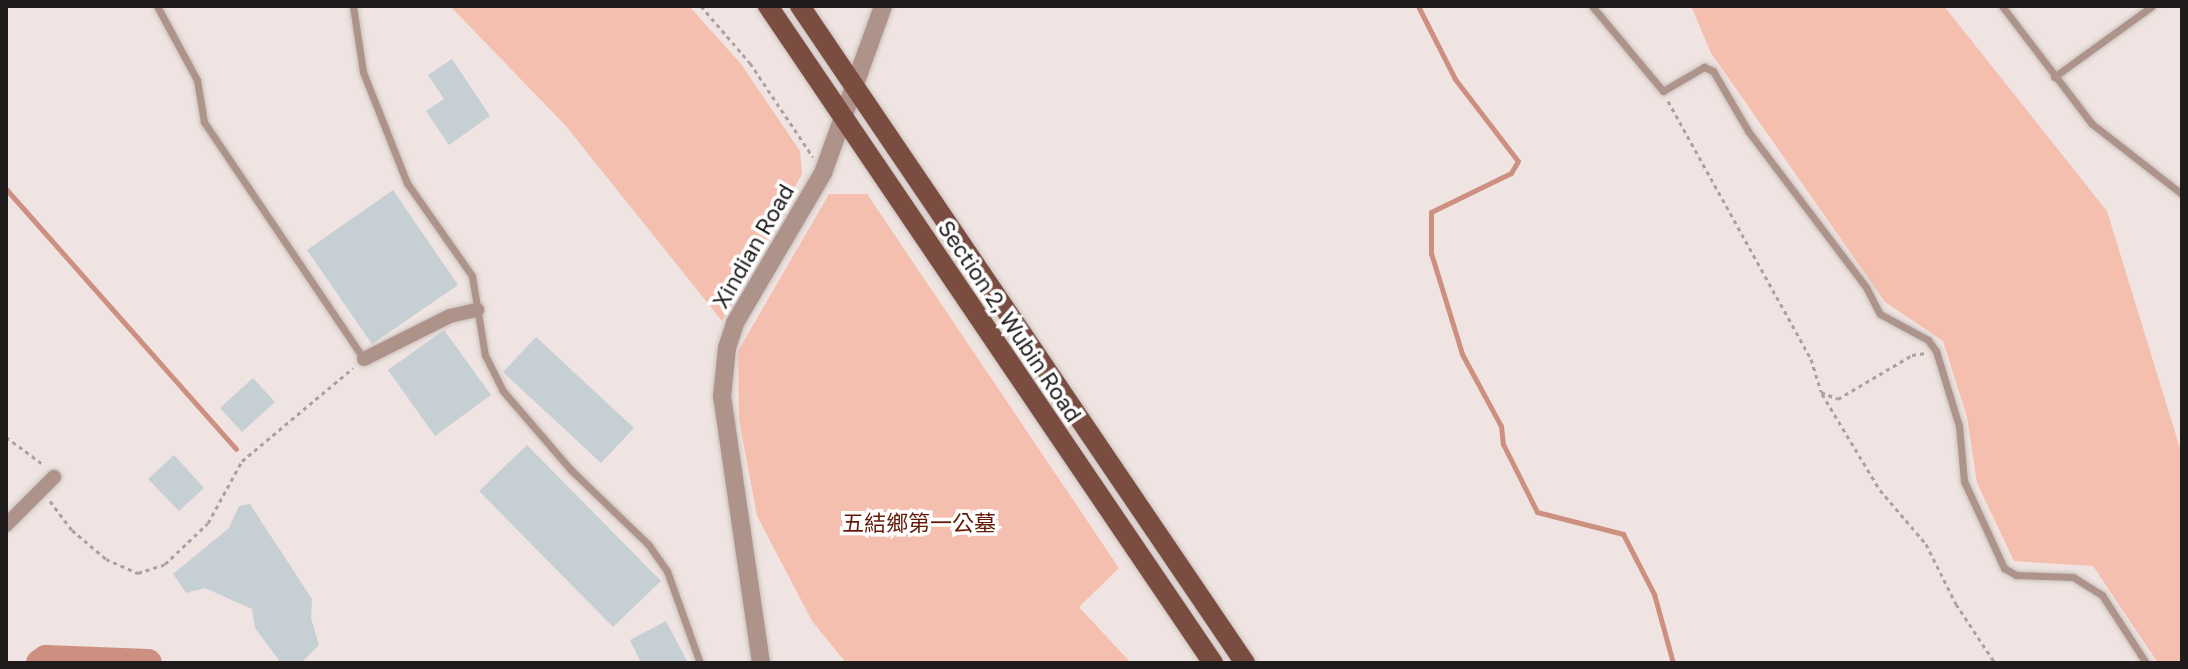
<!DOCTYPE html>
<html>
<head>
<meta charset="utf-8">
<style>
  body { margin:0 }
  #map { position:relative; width:2188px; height:669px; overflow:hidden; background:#efe4e1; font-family:"Golos Text","Noto Sans TC",sans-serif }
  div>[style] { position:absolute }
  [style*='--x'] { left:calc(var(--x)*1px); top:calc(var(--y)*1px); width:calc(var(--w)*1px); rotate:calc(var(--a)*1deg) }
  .green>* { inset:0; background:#f5bfb0 }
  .water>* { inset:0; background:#cd9080 }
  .stream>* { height:5px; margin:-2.5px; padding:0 2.5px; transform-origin:2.5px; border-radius:2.5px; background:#cd9080 }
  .river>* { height:28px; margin:-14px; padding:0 14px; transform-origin:14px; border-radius:14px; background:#cd9080 }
  .building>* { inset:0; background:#c6cfd4 }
  .path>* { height:3px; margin-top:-1.5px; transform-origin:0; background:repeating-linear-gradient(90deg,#aaa29f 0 4px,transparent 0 8px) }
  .roads { filter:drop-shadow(0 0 2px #c9c0bd) drop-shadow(0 0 2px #c9c0bd) }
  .service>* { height:7px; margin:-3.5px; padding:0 3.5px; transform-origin:3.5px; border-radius:3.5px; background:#ae938b }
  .minor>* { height:14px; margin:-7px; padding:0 7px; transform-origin:7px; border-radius:7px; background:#ae938b }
  .tertiary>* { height:18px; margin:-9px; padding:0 9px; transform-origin:9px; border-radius:9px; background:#ae938b }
  .primary>* { height:20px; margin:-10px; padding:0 10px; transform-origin:10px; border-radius:10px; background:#7b4d41 }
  span { translate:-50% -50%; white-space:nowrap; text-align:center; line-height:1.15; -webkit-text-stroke:7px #fff; paint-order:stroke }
  .street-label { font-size:22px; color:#1e1b1a }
  .park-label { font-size:22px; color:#631b07 }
  .frame { position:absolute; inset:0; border:8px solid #1e1b1a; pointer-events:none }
</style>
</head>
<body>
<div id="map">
  <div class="green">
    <div style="clip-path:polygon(450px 6px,689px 6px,741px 64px,800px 151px,802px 174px,722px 321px,565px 125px)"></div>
    <div style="clip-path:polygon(1691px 6px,1944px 6px,2107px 211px,2182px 455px,2182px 663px,2158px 663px,2093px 566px,2014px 561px,1977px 483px,1967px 417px,1943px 341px,1885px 302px,1711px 53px)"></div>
    <div style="clip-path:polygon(829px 194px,867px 194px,1119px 568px,1079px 607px,1131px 663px,846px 663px,812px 621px,757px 516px,739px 420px,738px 351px)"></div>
  </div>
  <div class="water">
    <div style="clip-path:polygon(46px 659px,167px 662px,170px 663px,42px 663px)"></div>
  </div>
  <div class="stream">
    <div style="--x:1418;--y:6;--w:82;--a:63.1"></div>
    <div style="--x:1455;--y:79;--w:103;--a:52.5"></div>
    <div style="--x:1518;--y:161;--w:14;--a:120"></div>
    <div style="--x:1511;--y:173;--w:89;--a:154"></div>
    <div style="--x:1431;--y:212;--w:41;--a:90"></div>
    <div style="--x:1431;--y:253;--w:106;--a:72.9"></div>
    <div style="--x:1462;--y:354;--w:82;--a:61.6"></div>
    <div style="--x:1501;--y:426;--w:18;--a:84"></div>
    <div style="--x:1503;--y:444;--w:76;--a:63.4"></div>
    <div style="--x:1537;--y:512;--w:89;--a:14.3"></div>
    <div style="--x:1623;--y:534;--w:68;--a:62.7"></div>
    <div style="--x:1654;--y:594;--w:72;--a:74.6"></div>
    <div style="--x:6;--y:189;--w:347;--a:48.5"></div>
  </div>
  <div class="river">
    <div style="--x:40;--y:663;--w:7;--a:-34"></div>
    <div style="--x:46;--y:659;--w:102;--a:2.2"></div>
  </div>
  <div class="building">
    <div style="clip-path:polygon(452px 59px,490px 116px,449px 145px,426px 111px,444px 99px,428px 75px)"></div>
    <div style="clip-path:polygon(393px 190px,458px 285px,372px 344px,307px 250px)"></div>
    <div style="clip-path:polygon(444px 330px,491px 395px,435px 436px,388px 370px)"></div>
    <div style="clip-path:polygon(536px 337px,634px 428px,601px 463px,503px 372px)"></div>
    <div style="clip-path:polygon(253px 378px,275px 402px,242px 432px,220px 408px)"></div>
    <div style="clip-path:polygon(527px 445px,661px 581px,613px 627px,479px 491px)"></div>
    <div style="clip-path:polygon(174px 455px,204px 488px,179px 511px,148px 479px)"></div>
    <div style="clip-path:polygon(250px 504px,312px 599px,311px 618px,319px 645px,301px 663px,281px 663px,255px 628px,252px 609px,205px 588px,186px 593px,173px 574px,229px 528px,239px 506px)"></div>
    <div style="clip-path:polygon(666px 621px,688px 663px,641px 663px,630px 640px)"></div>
  </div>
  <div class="path">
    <div style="--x:701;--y:6;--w:75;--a:49.3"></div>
    <div style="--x:750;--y:63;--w:113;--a:56.2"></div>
    <div style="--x:1668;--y:101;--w:295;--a:61"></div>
    <div style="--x:1811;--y:359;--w:34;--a:73"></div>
    <div style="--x:1821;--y:392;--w:18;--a:22"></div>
    <div style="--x:1838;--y:399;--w:86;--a:-30.7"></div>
    <div style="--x:1912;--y:355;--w:14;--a:-8"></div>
    <div style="--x:1822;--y:394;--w:112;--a:58.9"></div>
    <div style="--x:1880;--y:490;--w:71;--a:49.6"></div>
    <div style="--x:1926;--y:544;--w:67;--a:63.4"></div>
    <div style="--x:1956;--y:604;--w:71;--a:56.5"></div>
    <div style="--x:6;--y:437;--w:47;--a:36.4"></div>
    <div style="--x:50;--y:501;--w:36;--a:53"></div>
    <div style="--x:72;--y:530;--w:45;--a:40.5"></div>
    <div style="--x:106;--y:559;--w:35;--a:24"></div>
    <div style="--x:138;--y:573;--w:28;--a:-18"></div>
    <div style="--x:165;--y:564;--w:59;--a:-43.6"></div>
    <div style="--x:208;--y:523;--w:71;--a:-61.3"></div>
    <div style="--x:242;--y:461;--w:145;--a:-40"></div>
  </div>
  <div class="roads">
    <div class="service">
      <div style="--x:157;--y:6;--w:84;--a:61.6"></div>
      <div style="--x:197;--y:80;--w:43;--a:80.5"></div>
      <div style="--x:204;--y:122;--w:286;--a:56"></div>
      <div style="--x:353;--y:6;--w:67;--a:81.4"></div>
      <div style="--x:363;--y:72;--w:119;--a:68.4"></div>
      <div style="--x:407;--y:183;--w:113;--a:55"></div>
      <div style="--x:472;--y:276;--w:80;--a:80.7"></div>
      <div style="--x:485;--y:355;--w:40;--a:63.4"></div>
      <div style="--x:503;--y:391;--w:104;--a:49.3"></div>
      <div style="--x:571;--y:470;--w:107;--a:43.9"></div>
      <div style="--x:648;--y:544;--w:33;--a:55"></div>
      <div style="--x:667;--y:571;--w:98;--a:70.3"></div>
      <div style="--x:1592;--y:6;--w:111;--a:50.1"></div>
      <div style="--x:1663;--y:91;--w:48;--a:-30.3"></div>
      <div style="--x:1704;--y:67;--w:10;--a:24"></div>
      <div style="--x:1713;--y:71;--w:69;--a:59.7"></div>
      <div style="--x:1748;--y:131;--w:196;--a:52.9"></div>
      <div style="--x:1866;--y:287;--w:30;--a:63"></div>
      <div style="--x:1880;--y:314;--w:55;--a:28.4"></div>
      <div style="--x:1928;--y:340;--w:14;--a:54"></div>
      <div style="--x:1936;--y:351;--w:78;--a:73"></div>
      <div style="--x:1959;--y:426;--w:55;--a:84.8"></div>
      <div style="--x:1964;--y:481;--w:96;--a:65.3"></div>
      <div style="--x:2004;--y:568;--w:14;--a:30"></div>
      <div style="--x:2016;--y:575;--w:57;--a:2"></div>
      <div style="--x:2073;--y:577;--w:34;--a:32"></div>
      <div style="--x:2102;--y:595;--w:81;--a:57.1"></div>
      <div style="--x:2002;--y:6;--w:148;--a:52.7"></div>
      <div style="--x:2092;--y:124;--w:114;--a:37.9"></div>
      <div style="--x:2054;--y:77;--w:121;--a:-35.9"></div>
    </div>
    <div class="minor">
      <div style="--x:364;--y:359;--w:96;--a:-26.6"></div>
      <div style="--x:450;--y:316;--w:28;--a:-13"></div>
      <div style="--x:6;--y:525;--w:68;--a:-45"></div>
    </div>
    <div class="tertiary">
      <div style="--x:761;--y:663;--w:269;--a:-98.3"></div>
      <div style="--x:722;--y:397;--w:49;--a:-84.2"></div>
      <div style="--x:727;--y:348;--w:26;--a:-72"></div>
      <div style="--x:735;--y:323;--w:174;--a:-59.6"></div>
      <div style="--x:823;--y:173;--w:177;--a:-70.2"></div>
    </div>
    <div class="primary">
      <div style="--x:768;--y:6;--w:794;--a:55.89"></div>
      <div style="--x:800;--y:6;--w:794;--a:55.89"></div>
    </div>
  </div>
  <div class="street-label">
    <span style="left:753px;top:246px;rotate:-60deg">Xindian Road</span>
    <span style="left:1010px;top:321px;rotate:56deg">Section 2, Wubin Road</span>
  </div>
  <div class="park-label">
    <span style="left:919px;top:523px">五結鄉第一公墓</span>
  </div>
  <div class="frame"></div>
</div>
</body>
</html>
